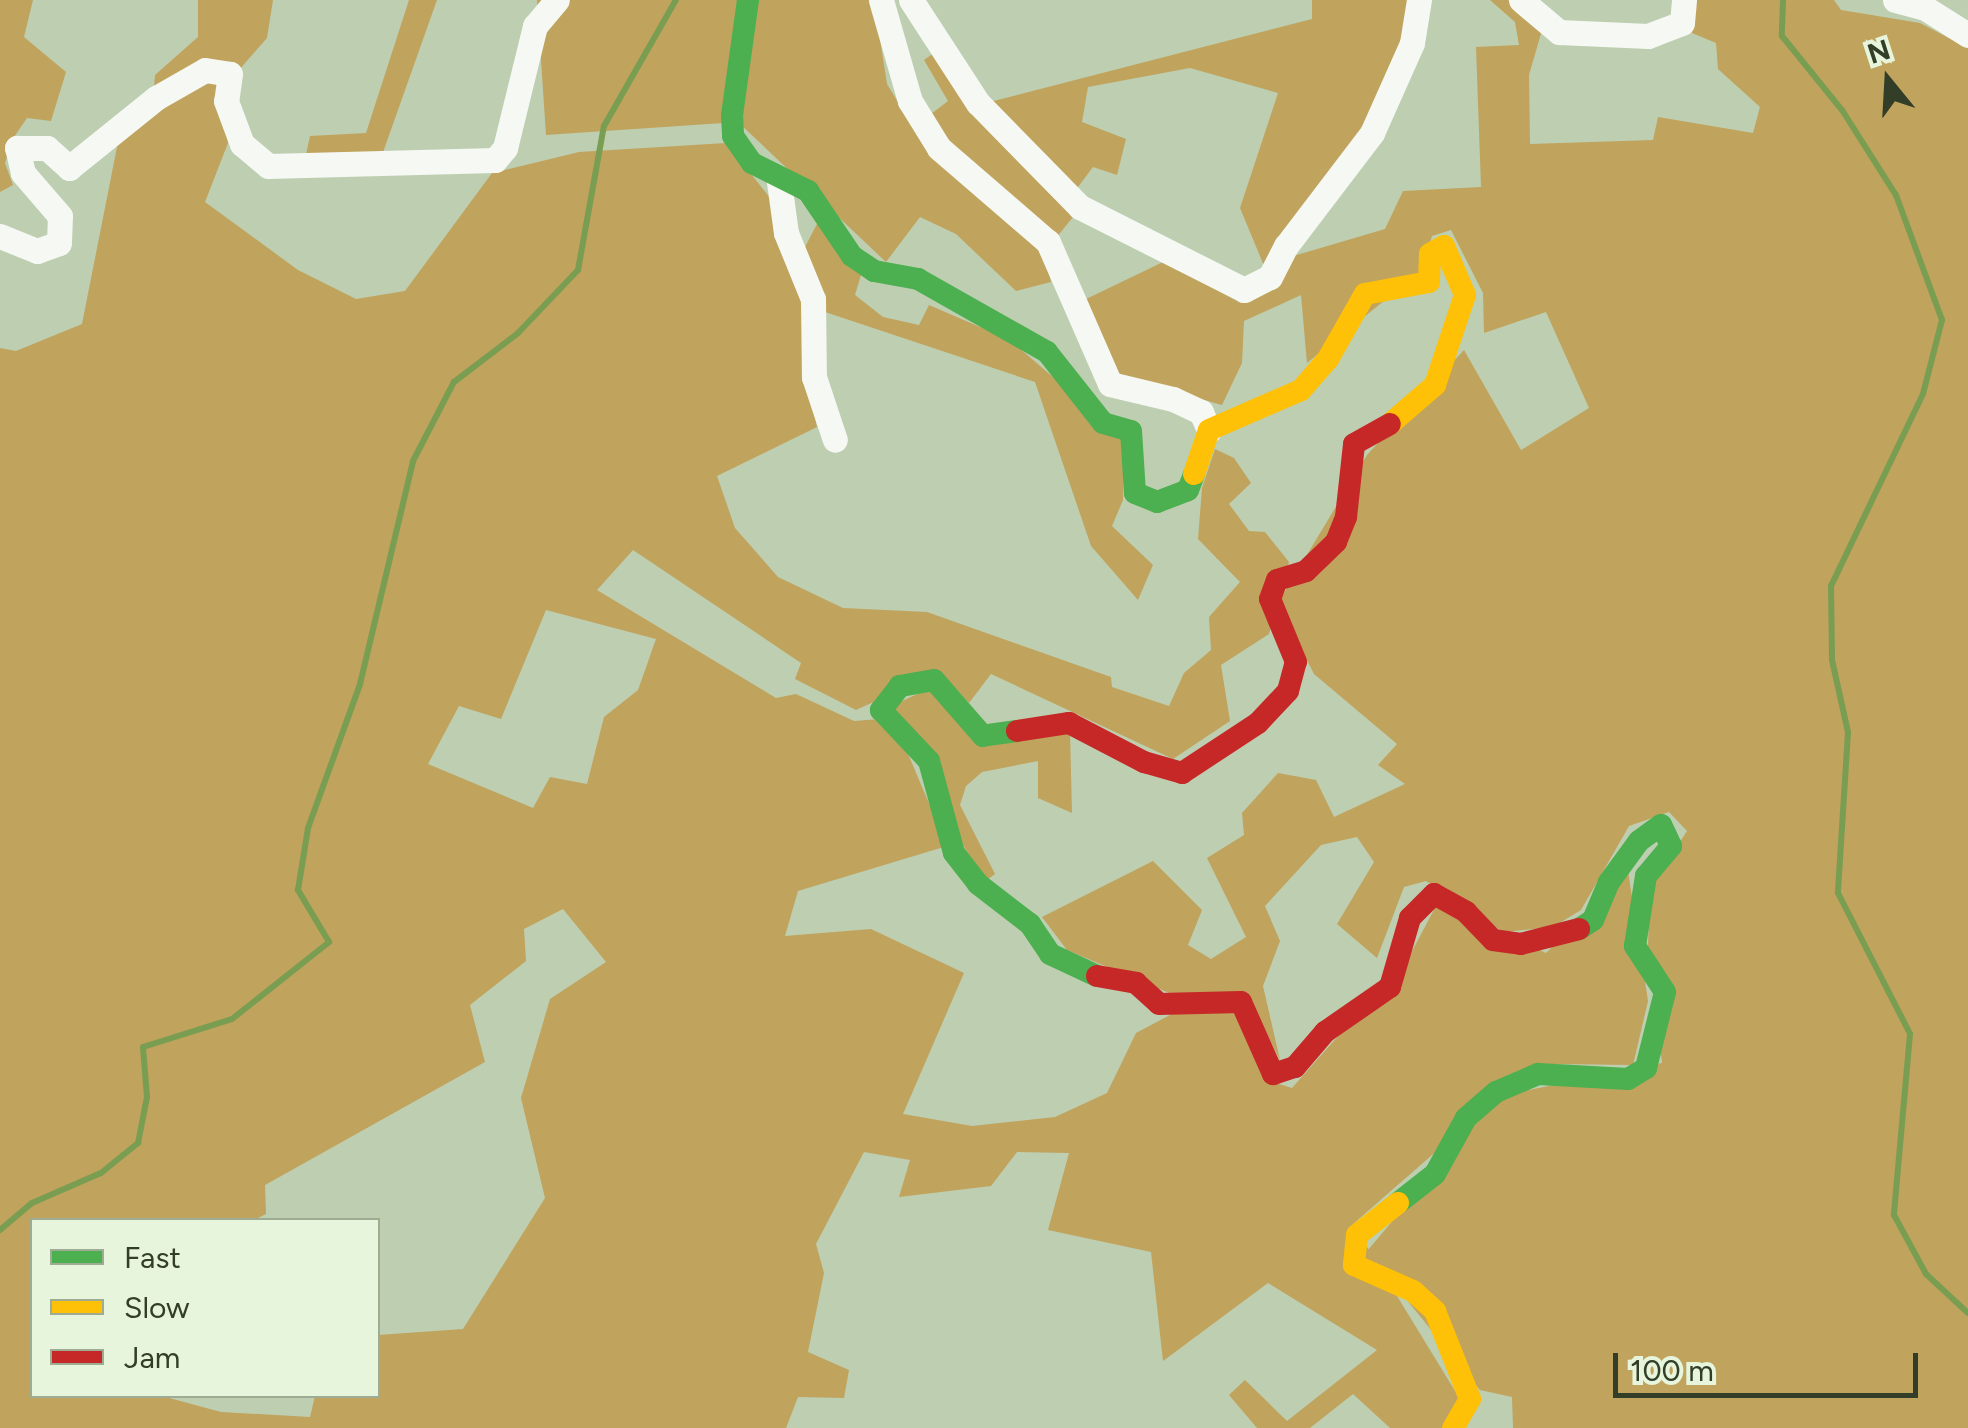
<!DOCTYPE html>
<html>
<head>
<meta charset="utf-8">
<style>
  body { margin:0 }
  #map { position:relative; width:1968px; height:1428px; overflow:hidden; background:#beceb1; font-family:Figtree,sans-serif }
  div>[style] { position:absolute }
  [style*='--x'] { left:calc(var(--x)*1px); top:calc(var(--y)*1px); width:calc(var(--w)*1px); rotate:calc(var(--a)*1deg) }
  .forest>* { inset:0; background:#c0a35c }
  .stream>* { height:6px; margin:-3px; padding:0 3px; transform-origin:3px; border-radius:3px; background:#799e52 }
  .street>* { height:25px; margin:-12.5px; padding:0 12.5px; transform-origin:12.5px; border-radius:12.5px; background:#f5f8f3 }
  .fast>* { height:22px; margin:-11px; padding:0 11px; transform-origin:11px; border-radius:11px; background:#4caf50 }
  .slow>* { height:22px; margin:-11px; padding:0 11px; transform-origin:11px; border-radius:11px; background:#ffc107 }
  .jam>* { height:22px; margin:-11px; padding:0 11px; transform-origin:11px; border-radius:11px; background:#c62828 }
  span { translate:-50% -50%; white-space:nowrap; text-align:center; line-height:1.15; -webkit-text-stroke:9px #e6f5db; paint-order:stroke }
  .legend { position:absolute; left:30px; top:1218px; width:350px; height:180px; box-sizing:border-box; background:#e6f5db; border:2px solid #9eac93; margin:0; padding:12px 18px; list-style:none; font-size:30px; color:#323e28 }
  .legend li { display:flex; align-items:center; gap:20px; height:50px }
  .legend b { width:50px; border:2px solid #9eac93 }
  .north { position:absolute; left:1838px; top:30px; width:100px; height:100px; -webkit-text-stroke:8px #e6f5db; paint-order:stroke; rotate:342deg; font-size:28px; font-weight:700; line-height:40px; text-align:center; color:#323e28 }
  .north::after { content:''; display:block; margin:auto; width:35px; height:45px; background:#323e28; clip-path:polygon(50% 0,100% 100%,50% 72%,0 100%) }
  .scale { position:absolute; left:1613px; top:1353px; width:305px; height:45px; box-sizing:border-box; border:5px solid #323e28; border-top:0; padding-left:12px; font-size:30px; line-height:35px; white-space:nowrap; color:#323e28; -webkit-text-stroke:8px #e6f5db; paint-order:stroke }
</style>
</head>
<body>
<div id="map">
  <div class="forest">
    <div style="clip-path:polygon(0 0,33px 0,24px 37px,66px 72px,51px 121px,27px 118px,14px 137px,5px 163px,13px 185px,0 192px)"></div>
    <div style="clip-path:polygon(198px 0,273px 0,267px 38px,239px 70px,154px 88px,155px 75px,198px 37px)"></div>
    <div style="clip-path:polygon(409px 0,437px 0,382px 155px,305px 159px,310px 136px,366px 133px)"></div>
    <div style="clip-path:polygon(537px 0,874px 0,887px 84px,931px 157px,1044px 246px,1051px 282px,1016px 291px,956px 234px,920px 217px,886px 262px,738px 122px,546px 135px)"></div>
    <div style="clip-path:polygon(1312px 0,1413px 0,1407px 43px,1368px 131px,1267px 273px,1240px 208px,1278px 93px,1190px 68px,1088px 87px,1082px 122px,1126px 139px,1117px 175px,1093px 167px,1075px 191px,986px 103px,1312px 19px)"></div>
    <div style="clip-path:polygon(1490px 0,1508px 0,1542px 30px,1529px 75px,1530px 144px,1653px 140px,1658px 117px,1753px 133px,1760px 107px,1718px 69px,1716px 43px,1692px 33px,1694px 0,1834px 0,1841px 10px,1920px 23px,1968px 48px,1968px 1428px,1513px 1428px,1512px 1397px,1480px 1390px,1367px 1251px,1499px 1096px,1662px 1063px,1648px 946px,1650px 888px,1687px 831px,1669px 812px,1629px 826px,1581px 910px,1553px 927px,1503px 932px,1426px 881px,1404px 887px,1377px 958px,1337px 924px,1374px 862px,1357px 837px,1321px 845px,1265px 906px,1280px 941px,1263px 986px,1280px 1060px,1247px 994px,1174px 995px,1067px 950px,1042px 917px,1153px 861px,1202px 910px,1188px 945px,1211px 959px,1246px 937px,1207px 858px,1244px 835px,1242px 813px,1278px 773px,1316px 780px,1334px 817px,1405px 784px,1378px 765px,1397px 744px,1314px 674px,1278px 603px,1367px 455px,1464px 350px,1521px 450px,1589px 408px,1546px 312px,1484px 333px,1483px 293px,1451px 230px,1432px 236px,1421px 271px,1307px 363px,1301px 295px,1244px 321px,1242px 363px,1222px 405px,1115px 375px,1082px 301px,1163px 262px,1241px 303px,1279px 284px,1290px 257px,1385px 229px,1403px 191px,1481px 187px,1476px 47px,1519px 45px,1515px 22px)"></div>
    <div style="clip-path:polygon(938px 50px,1077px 212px,1056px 238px,943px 142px,931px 114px,948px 101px,924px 60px)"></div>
    <div style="clip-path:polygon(evenodd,221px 81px,228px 143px,205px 202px,298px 270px,356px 299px,405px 291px,492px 173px,579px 152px,726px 143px,771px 199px,803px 298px,802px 356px,817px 427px,717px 476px,735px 528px,778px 577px,843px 608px,927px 612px,1111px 677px,1112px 687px,1169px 706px,1184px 673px,1211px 650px,1209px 617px,1240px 582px,1198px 539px,1202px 488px,1215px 449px,1234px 458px,1251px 483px,1229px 504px,1249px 531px,1265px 532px,1289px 562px,1269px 634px,1221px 665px,1230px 721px,1173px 759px,991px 674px,969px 703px,940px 672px,856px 710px,795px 679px,801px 663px,633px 550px,597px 590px,776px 698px,796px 694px,854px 721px,880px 719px,906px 749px,947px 846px,798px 891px,785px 936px,871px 929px,964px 973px,903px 1114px,972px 1126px,1055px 1117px,1107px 1093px,1136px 1033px,1185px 1007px,1238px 1008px,1270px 1081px,1292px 1088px,1410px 955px,1437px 904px,1546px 953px,1628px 871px,1648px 1001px,1633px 1065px,1557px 1064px,1447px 1142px,1353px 1224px,1460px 1399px,1443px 1428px,1390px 1428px,1353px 1394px,1310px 1428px,1257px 1428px,1229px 1395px,1245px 1380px,1287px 1421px,1377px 1350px,1268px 1283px,1163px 1361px,1151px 1252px,1048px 1230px,1069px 1153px,1017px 1152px,991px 1186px,899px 1197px,910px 1160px,864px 1152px,816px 1244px,824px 1273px,808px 1352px,849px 1370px,844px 1398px,798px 1397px,786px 1428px,0 1428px,0 348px,16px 351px,82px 324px,118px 142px,184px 87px,221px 81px,546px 610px,656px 639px,638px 690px,604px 717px,587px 784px,550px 777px,533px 808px,428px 764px,459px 706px,501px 719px,546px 610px,221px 81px,563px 909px,606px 962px,550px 999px,521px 1098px,545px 1198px,463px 1329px,378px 1335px,378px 1396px,315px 1396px,310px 1417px,221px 1412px,162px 1396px,32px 1396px,32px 1220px,254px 1220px,266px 1214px,265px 1185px,485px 1062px,470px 1005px,526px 961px,524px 929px,563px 909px)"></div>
    <div style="clip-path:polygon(818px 222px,861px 275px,855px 295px,883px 317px,919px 325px,929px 305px,1010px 340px,1125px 439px,1123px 500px,1112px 526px,1153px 565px,1138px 600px,1091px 546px,1035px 382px,822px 311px,804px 249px)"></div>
    <div style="clip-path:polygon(933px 687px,984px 744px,1070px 731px,1072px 813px,1038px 798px,1038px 761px,982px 772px,966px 786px,960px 805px,995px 874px,983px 883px,891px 706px)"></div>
  </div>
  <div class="stream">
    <div style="--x:1783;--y:0;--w:36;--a:92"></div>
    <div style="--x:1782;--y:36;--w:95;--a:51"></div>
    <div style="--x:1842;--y:110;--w:101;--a:57.6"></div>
    <div style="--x:1896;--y:195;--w:133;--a:69.8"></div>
    <div style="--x:1942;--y:320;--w:76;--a:104.4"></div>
    <div style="--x:1923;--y:394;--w:213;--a:115.6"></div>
    <div style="--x:1831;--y:586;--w:74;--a:89.2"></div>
    <div style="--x:1832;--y:660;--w:74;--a:77.5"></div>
    <div style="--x:1848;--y:732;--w:161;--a:93.6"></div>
    <div style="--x:1838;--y:893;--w:158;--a:62.9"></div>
    <div style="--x:1910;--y:1034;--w:182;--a:95.1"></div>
    <div style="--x:1894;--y:1215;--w:67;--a:61.5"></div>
    <div style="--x:1926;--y:1274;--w:57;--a:42.9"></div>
    <div style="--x:0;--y:1230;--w:42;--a:-40.2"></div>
    <div style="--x:32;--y:1203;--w:75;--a:-23.5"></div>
    <div style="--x:101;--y:1173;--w:48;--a:-39"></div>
    <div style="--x:138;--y:1143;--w:47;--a:-78.9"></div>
    <div style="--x:147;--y:1097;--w:50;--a:-94.6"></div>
    <div style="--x:143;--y:1047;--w:93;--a:-17.5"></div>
    <div style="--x:232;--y:1019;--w:124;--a:-38.4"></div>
    <div style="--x:329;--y:942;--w:61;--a:-120.8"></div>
    <div style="--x:298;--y:890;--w:63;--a:-80.8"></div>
    <div style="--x:308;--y:828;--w:153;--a:-70.1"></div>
    <div style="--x:360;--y:684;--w:229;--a:-76.6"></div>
    <div style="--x:413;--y:461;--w:89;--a:-62.6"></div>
    <div style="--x:454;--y:382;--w:81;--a:-37.4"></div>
    <div style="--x:518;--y:333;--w:87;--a:-46.4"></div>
    <div style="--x:578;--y:270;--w:146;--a:-79.8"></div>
    <div style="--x:604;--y:126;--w:145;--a:-60.3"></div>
  </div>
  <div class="street">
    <div style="--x:881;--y:0;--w:105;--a:74"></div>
    <div style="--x:910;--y:101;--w:55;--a:58.3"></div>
    <div style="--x:939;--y:148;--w:144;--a:40.8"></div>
    <div style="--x:1048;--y:242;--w:155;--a:66.4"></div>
    <div style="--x:1110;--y:384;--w:65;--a:13.4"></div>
    <div style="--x:1173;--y:399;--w:31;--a:25"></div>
    <div style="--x:1201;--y:412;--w:20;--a:66"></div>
    <div style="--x:911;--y:0;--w:123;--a:57"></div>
    <div style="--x:978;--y:103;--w:146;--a:45.6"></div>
    <div style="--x:1080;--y:207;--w:184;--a:26.8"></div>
    <div style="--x:1244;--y:290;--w:29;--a:-27"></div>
    <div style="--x:1270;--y:277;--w:35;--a:-63"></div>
    <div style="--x:1286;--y:246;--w:142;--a:-52.7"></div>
    <div style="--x:1372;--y:133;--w:98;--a:-66"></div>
    <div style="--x:1412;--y:43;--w:44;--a:-80.8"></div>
    <div style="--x:1521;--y:0;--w:50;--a:40.1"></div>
    <div style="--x:1559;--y:32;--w:89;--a:2.6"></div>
    <div style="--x:1648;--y:36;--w:36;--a:-21"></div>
    <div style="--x:1682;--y:23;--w:23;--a:-85"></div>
    <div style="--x:1895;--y:0;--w:31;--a:15"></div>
    <div style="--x:1925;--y:8;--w:51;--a:32.1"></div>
    <div style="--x:779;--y:182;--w:51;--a:82.2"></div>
    <div style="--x:786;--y:233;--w:71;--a:67.8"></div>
    <div style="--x:813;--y:299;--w:78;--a:89.3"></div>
    <div style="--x:814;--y:377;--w:66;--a:71.6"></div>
    <div style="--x:0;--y:236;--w:40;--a:22"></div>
    <div style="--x:37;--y:251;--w:23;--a:-20"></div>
    <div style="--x:59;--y:243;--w:27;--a:-88"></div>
    <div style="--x:60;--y:216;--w:57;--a:-130.7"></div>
    <div style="--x:23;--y:173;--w:26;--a:-103"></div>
    <div style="--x:17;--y:148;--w:30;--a:0"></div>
    <div style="--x:47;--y:148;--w:30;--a:42"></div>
    <div style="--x:69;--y:168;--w:112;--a:-38.8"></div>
    <div style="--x:156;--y:98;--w:56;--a:-29.7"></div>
    <div style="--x:205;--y:70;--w:25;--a:9"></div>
    <div style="--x:230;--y:74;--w:27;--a:98"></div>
    <div style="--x:226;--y:101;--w:46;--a:69.6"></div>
    <div style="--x:242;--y:144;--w:34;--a:40"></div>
    <div style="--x:268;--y:166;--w:227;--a:-1.5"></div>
    <div style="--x:495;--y:160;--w:16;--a:-50"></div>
    <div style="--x:505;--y:148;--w:126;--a:-76.2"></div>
    <div style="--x:535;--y:26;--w:34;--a:-50"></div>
  </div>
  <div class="fast">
    <div style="--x:748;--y:0;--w:116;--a:97.9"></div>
    <div style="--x:732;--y:115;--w:21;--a:87"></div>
    <div style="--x:733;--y:136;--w:33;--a:55"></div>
    <div style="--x:752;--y:163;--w:63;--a:26.6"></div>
    <div style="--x:808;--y:191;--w:78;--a:55.9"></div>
    <div style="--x:852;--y:256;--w:27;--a:34"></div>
    <div style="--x:874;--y:271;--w:45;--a:10.3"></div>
    <div style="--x:918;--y:279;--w:148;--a:29.5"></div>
    <div style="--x:1047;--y:352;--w:90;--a:51.7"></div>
    <div style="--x:1103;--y:423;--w:29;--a:16"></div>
    <div style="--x:1131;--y:431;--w:62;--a:86.3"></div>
    <div style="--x:1135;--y:493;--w:24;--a:22"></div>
    <div style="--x:1157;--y:502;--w:33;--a:-21"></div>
    <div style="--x:1188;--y:490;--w:17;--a:-69"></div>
    <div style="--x:1017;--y:731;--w:34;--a:172"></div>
    <div style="--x:983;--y:736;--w:74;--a:-131.2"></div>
    <div style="--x:934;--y:680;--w:35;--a:170"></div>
    <div style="--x:900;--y:686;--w:31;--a:128"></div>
    <div style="--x:881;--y:710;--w:70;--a:46.7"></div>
    <div style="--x:929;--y:761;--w:95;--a:74.8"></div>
    <div style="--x:954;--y:853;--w:39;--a:52"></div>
    <div style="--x:978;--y:884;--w:66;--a:37.6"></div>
    <div style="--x:1030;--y:924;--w:36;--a:56"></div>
    <div style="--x:1050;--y:954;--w:52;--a:25.1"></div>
    <div style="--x:1398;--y:1203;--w:47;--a:-38.1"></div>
    <div style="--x:1435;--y:1174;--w:64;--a:-61"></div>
    <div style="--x:1466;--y:1118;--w:40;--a:-41"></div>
    <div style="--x:1496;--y:1092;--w:46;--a:-23.2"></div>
    <div style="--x:1538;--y:1074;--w:90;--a:3.2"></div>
    <div style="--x:1628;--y:1079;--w:21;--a:-31"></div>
    <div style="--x:1646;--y:1068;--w:78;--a:-76"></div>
    <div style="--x:1665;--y:992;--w:55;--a:-123.1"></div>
    <div style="--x:1635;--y:946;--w:71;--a:-81.1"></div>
    <div style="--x:1646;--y:876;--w:39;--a:-50"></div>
    <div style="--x:1671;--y:846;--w:23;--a:-115"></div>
    <div style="--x:1661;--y:825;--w:27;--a:144"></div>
    <div style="--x:1639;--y:841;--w:51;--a:126.2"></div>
    <div style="--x:1609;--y:882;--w:41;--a:112.8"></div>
    <div style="--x:1593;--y:920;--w:17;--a:147"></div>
  </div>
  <div class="slow">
    <div style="--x:1194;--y:474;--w:46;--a:-71.2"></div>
    <div style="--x:1209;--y:430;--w:100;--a:-23.5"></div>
    <div style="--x:1301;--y:390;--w:41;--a:-48.9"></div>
    <div style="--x:1328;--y:359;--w:75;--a:-60.4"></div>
    <div style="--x:1365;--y:294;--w:65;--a:-10.6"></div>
    <div style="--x:1429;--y:282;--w:28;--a:-88"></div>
    <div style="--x:1430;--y:254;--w:16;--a:-30"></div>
    <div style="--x:1444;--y:246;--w:53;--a:66.8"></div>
    <div style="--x:1465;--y:295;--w:95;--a:108.4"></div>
    <div style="--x:1435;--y:385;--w:60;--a:139.1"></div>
    <div style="--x:1398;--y:1203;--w:52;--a:142"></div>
    <div style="--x:1357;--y:1235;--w:30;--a:96"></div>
    <div style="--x:1354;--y:1265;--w:64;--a:23.8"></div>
    <div style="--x:1413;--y:1291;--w:30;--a:42"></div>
    <div style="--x:1435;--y:1311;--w:95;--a:68.3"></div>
    <div style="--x:1470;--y:1399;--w:34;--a:120"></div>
  </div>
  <div class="jam">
    <div style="--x:1017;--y:731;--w:53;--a:-8.7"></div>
    <div style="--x:1069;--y:723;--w:85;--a:27.5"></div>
    <div style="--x:1144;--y:762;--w:40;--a:16"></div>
    <div style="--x:1182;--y:773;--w:91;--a:-33.3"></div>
    <div style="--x:1258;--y:723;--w:44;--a:-46.8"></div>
    <div style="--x:1288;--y:691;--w:30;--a:-75"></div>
    <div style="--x:1296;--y:662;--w:68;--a:-112.4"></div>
    <div style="--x:1270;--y:599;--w:20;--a:-70"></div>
    <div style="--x:1277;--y:580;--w:30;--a:-17"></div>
    <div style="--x:1306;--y:571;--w:42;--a:-44"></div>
    <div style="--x:1336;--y:542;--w:27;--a:-68"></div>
    <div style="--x:1346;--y:517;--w:73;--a:-83.7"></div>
    <div style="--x:1354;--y:444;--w:41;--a:-29.1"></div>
    <div style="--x:1097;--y:976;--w:40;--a:10"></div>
    <div style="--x:1136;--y:983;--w:31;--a:42"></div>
    <div style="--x:1159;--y:1004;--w:82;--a:-1.4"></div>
    <div style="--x:1241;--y:1002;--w:79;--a:66"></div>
    <div style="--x:1273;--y:1074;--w:23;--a:-18"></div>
    <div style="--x:1295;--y:1067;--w:46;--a:-49.4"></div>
    <div style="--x:1325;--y:1032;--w:79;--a:-34.7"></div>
    <div style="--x:1390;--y:987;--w:72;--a:-73.8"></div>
    <div style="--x:1410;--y:918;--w:34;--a:-45"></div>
    <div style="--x:1434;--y:894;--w:37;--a:29"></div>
    <div style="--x:1466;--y:912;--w:39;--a:46"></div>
    <div style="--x:1493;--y:940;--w:28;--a:8"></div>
    <div style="--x:1521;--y:944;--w:60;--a:-14.5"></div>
  </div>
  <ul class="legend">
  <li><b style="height:12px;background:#4caf50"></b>Fast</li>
  <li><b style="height:12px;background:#ffc107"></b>Slow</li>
  <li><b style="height:12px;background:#c62828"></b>Jam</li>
  </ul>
  <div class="north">N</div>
  <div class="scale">100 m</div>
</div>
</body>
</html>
